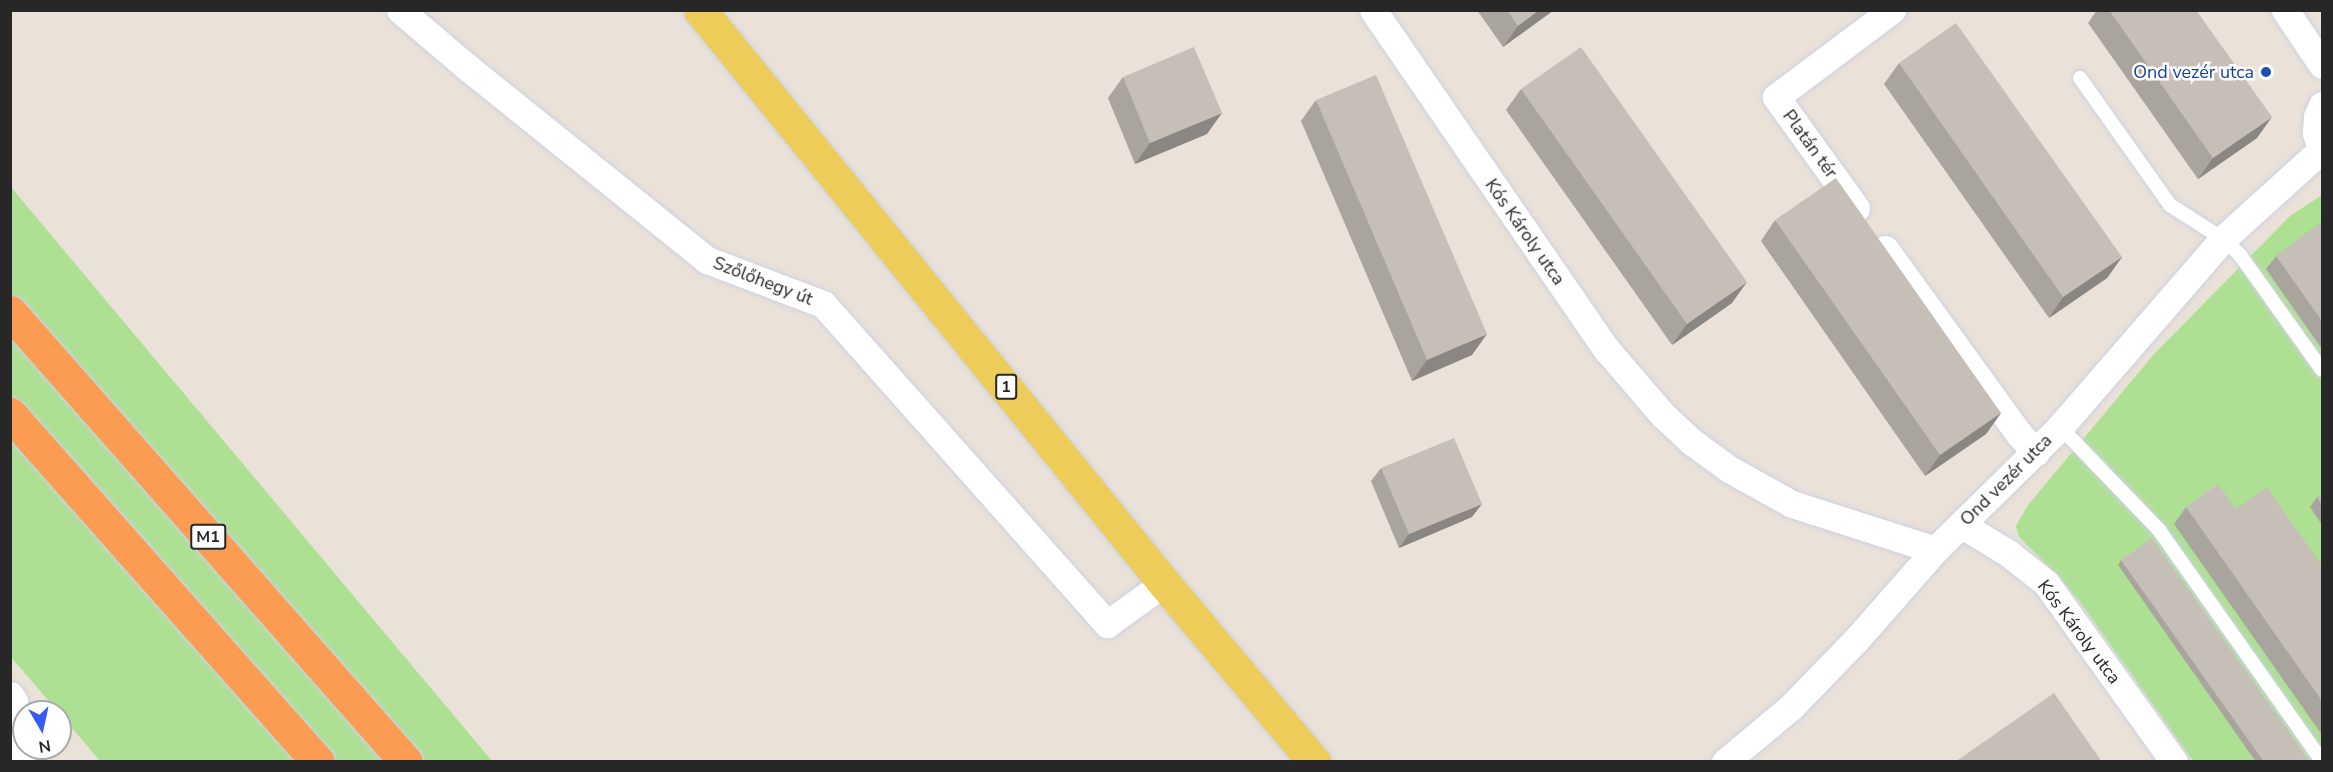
<!DOCTYPE html>
<html>
<head>
<meta charset="utf-8">
<style>
  body { margin:0 }
  #map { position:relative; width:2333px; height:772px; overflow:hidden; background:#eae2d8; font-family:"Nunito Sans",sans-serif }
  div>[style] { position:absolute }
  [style*='--x'] { left:calc(var(--x)*1px); top:calc(var(--y)*1px); width:calc(var(--w)*1px); rotate:calc(var(--a)*1deg) }
  .green>* { inset:0; background:#aee094 }
  .roads { filter:drop-shadow(0 0 2px #cdd1e0) drop-shadow(0 0 2px #cdd1e0) }
  .service>* { height:14px; margin:-7px; padding:0 7px; transform-origin:7px; border-radius:7px; background:#fff }
  .minor>* { height:27px; margin:-13.5px; padding:0 13.5px; transform-origin:13.5px; border-radius:13.5px; background:#fff }
  .primary>* { height:33px; margin:-16.5px; padding:0 16.5px; transform-origin:16.5px; border-radius:16.5px; background:#edcc59 }
  .motorway>* { height:33px; margin:-16.5px; padding:0 16.5px; transform-origin:16.5px; border-radius:16.5px; background:#fb9c52 }
  .wall>* { inset:0; background:#a9a49e }
  .shaded-wall>* { inset:0; background:#8a8681 }
  .building>* { inset:0; background:#c5bfb8 }
  .dots>* { width:16px; height:16px; translate:-50% -50%; box-sizing:border-box; border:3px solid #fff; border-radius:50% }
  span { translate:-50% -50%; white-space:nowrap; text-align:center; line-height:1.15; -webkit-text-stroke:5px #fff; paint-order:stroke }
  .shield-label span { padding:2px 4px; background:#fff; border:2px solid; border-radius:4px; -webkit-text-stroke-width:0 }
  .shield-label { font-size:16px; color:#272727; font-weight:700 }
  .transit-label { font-size:18px; color:#164399 }
  .right { translate:-100% -50%; text-align:right }
  .street-label { font-size:18px; color:#272727 }
  .frame { position:absolute; inset:0; border:12px solid #272727; pointer-events:none }
  .north { position:absolute; left:12px; top:700px; width:60px; height:60px; box-sizing:border-box; background:#fff; border:2px solid #a9a9a9; border-radius:50%; rotate:171deg; font-size:16px; font-weight:700; line-height:24px; text-align:center; color:#272727 }
  .north::after { content:''; display:block; margin:auto; width:21px; height:27px; background:#385bf6; clip-path:polygon(50% 0,100% 100%,50% 72%,0 100%) }
</style>
</head>
<body>
<div id="map">
  <div class="green">
    <div style="clip-path:polygon(10px 186px,492px 761px,100px 761px,11px 657px)"></div>
    <div style="clip-path:polygon(2322px 195px,2322px 761px,2193px 761px,2079px 601px,2060px 578px,2019px 537px,2016px 526px,2028px 505px,2155px 353px,2290px 216px)"></div>
  </div>
  <div class="roads">
    <div class="service">
      <div style="--x:2080;--y:78;--w:156;--a:54.7"></div>
      <div style="--x:2170;--y:205;--w:63;--a:32.7"></div>
      <div style="--x:2223;--y:239;--w:23;--a:43"></div>
      <div style="--x:2240;--y:255;--w:141;--a:54.5"></div>
      <div style="--x:2060;--y:427;--w:143;--a:46.1"></div>
      <div style="--x:2159;--y:530;--w:283;--a:54.8"></div>
    </div>
    <div class="minor">
      <div style="--x:400;--y:10;--w:88;--a:40.4"></div>
      <div style="--x:467;--y:67;--w:308;--a:38.8"></div>
      <div style="--x:707;--y:260;--w:124;--a:20.8"></div>
      <div style="--x:823;--y:304;--w:428;--a:48.4"></div>
      <div style="--x:1107;--y:624;--w:70;--a:-35.7"></div>
      <div style="--x:1373;--y:10;--w:413;--a:55.5"></div>
      <div style="--x:1607;--y:350;--w:86;--a:49.3"></div>
      <div style="--x:1663;--y:415;--w:40;--a:43"></div>
      <div style="--x:1692;--y:442;--w:46;--a:36.1"></div>
      <div style="--x:1729;--y:469;--w:72;--a:29.1"></div>
      <div style="--x:1792;--y:504;--w:150;--a:17.8"></div>
      <div style="--x:2285;--y:10;--w:66;--a:56.1"></div>
      <div style="--x:2322;--y:105;--w:13;--a:113"></div>
      <div style="--x:2317;--y:117;--w:16;--a:94"></div>
      <div style="--x:2316;--y:133;--w:20;--a:72"></div>
      <div style="--x:1856;--y:208;--w:137;--a:-125.8"></div>
      <div style="--x:1776;--y:97;--w:145;--a:-36.9"></div>
      <div style="--x:1885;--y:249;--w:228;--a:54.1"></div>
      <div style="--x:2019;--y:434;--w:25;--a:48"></div>
      <div style="--x:1962;--y:525;--w:54;--a:31.3"></div>
      <div style="--x:2008;--y:553;--w:48;--a:38.3"></div>
      <div style="--x:2046;--y:583;--w:220;--a:54.4"></div>
      <div style="--x:10;--y:695;--w:7;--a:56"></div>
      <div style="--x:14;--y:701;--w:61;--a:83.5"></div>
      <div style="--x:1725;--y:762;--w:86;--a:-39.8"></div>
      <div style="--x:1791;--y:707;--w:93;--a:-45.9"></div>
      <div style="--x:1856;--y:640;--w:120;--a:-48.7"></div>
      <div style="--x:1935;--y:550;--w:175;--a:-44.5"></div>
      <div style="--x:2060;--y:427;--w:249;--a:-49.1"></div>
      <div style="--x:2223;--y:239;--w:132;--a:-42.2"></div>
    </div>
    <div class="primary">
      <div style="--x:700;--y:10;--w:737;--a:51"></div>
      <div style="--x:1164;--y:583;--w:234;--a:50"></div>
    </div>
    <div class="motorway">
      <div style="--x:10;--y:312;--w:599;--a:48.65"></div>
      <div style="--x:10;--y:414;--w:465;--a:48.5"></div>
    </div>
  </div>
  <div class="wall">
    <div style="clip-path:polygon(1477px 10px,1554px 10px,1503px 47px)"></div>
    <div style="clip-path:polygon(2097px 10px,2196px 10px,2257px 138px,2198px 179px,2088px 23px)"></div>
    <div style="clip-path:polygon(1899px 63px,2122px 257px,2107px 278px,2049px 318px,1884px 84px)"></div>
    <div style="clip-path:polygon(1123px 77px,1207px 134px,1135px 164px,1108px 98px)"></div>
    <div style="clip-path:polygon(1521px 89px,1732px 303px,1672px 345px,1506px 110px)"></div>
    <div style="clip-path:polygon(1316px 100px,1472px 355px,1412px 381px,1301px 121px)"></div>
    <div style="clip-path:polygon(1775px 220px,2001px 413px,1986px 434px,1925px 476px,1761px 241px)"></div>
    <div style="clip-path:polygon(2322px 222px,2322px 349px,2266px 269px,2276px 256px)"></div>
    <div style="clip-path:polygon(1381px 468px,1472px 517px,1399px 548px,1371px 481px)"></div>
    <div style="clip-path:polygon(2322px 493px,2322px 525px,2310px 507px,2317px 497px)"></div>
    <div style="clip-path:polygon(2186px 507px,2236px 509px,2322px 566px,2322px 735px,2174px 524px)"></div>
    <div style="clip-path:polygon(2121px 560px,2310px 762px,2256px 762px,2118px 565px)"></div>
  </div>
  <div class="shaded-wall">
    <div style="clip-path:polygon(1539px 10px,1554px 10px,1503px 47px,1518px 26px)"></div>
    <div style="clip-path:polygon(1222px 113px,1207px 134px,1135px 164px,1150px 143px)"></div>
    <div style="clip-path:polygon(2272px 117px,2257px 138px,2198px 179px,2213px 158px)"></div>
    <div style="clip-path:polygon(2122px 257px,2107px 278px,2049px 318px,2063px 297px)"></div>
    <div style="clip-path:polygon(1747px 282px,1732px 303px,1672px 345px,1687px 324px)"></div>
    <div style="clip-path:polygon(1487px 334px,1472px 355px,1412px 381px,1427px 360px)"></div>
    <div style="clip-path:polygon(2001px 413px,1986px 434px,1925px 476px,1940px 455px)"></div>
    <div style="clip-path:polygon(1482px 504px,1472px 517px,1399px 548px,1409px 534px)"></div>
  </div>
  <div class="building">
    <div style="clip-path:polygon(1507px 10px,1539px 10px,1518px 26px)"></div>
    <div style="clip-path:polygon(2109px 10px,2196px 10px,2272px 117px,2213px 158px)"></div>
    <div style="clip-path:polygon(1956px 23px,2122px 257px,2063px 297px,1899px 63px)"></div>
    <div style="clip-path:polygon(1194px 47px,1222px 113px,1150px 143px,1123px 77px)"></div>
    <div style="clip-path:polygon(1581px 47px,1747px 282px,1687px 324px,1521px 89px)"></div>
    <div style="clip-path:polygon(1376px 75px,1487px 334px,1427px 360px,1316px 100px)"></div>
    <div style="clip-path:polygon(1836px 178px,2001px 413px,1940px 455px,1775px 220px)"></div>
    <div style="clip-path:polygon(2322px 222px,2322px 321px,2276px 256px)"></div>
    <div style="clip-path:polygon(1454px 438px,1482px 504px,1409px 534px,1381px 468px)"></div>
    <div style="clip-path:polygon(2218px 484px,2236px 509px,2267px 487px,2322px 566px,2322px 701px,2186px 507px)"></div>
    <div style="clip-path:polygon(2322px 493px,2322px 505px,2317px 497px)"></div>
    <div style="clip-path:polygon(2152px 538px,2310px 762px,2264px 762px,2121px 560px)"></div>
    <div style="clip-path:polygon(2054px 693px,2102px 762px,1955px 762px)"></div>
  </div>
  <div class="dots">
    <div style="left:2266px;top:72px;background:#1a4fb4"></div>
  </div>
  <div class="shield-label">
    <span style="left:1006px;top:387px">1</span>
    <span style="left:208px;top:537px">M1</span>
  </div>
  <div class="transit-label">
    <span class="right" style="left:2254px;top:72px">Ond vezér utca</span>
  </div>
  <div class="street-label">
    <span style="left:1810px;top:144px;rotate:54deg">Platán tér</span>
    <span style="left:1525px;top:232px;rotate:55deg">Kós Károly utca</span>
    <span style="left:763px;top:281px;rotate:21deg">Szőlőhegy út</span>
    <span style="left:2006px;top:480px;rotate:-45deg">Ond vezér utca</span>
    <span style="left:2079px;top:632px;rotate:53deg">Kós Károly utca</span>
  </div>
  <div class="frame"></div>
  <div class="north">N</div>
</div>
</body>
</html>
